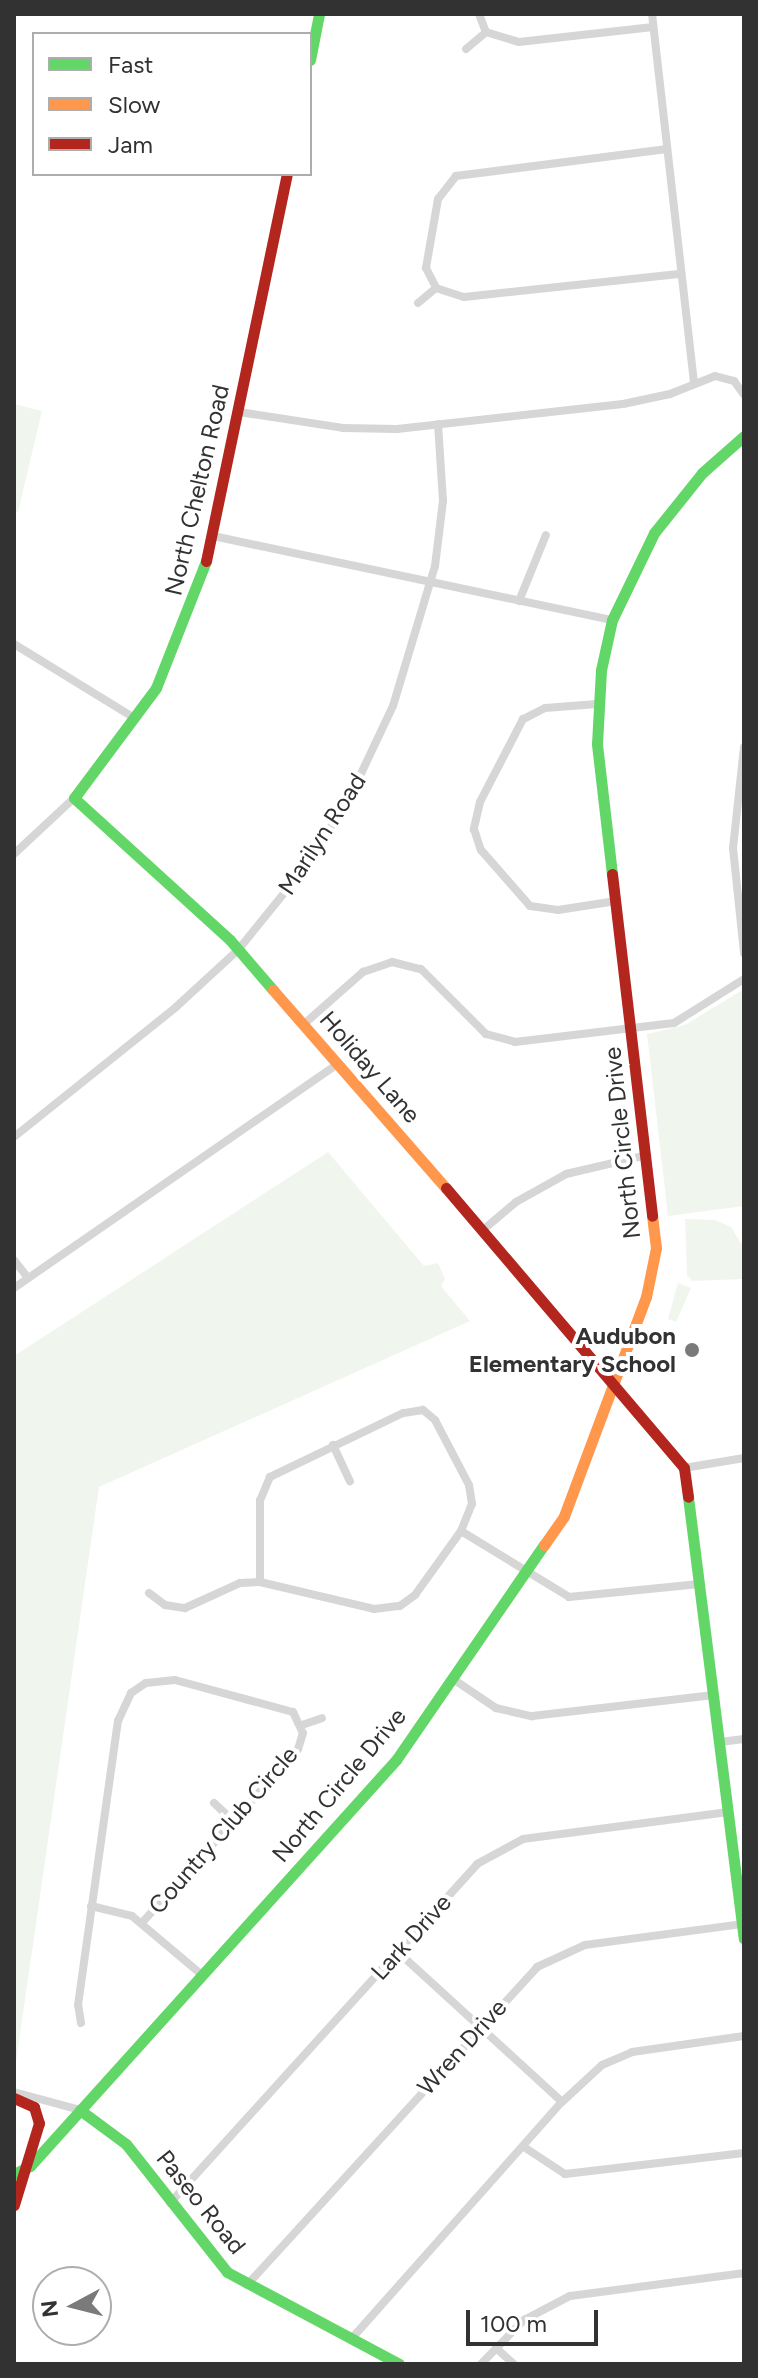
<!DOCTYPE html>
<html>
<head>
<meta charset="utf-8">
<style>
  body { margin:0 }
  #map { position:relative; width:758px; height:2378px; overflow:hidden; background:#fff; font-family:Figtree,sans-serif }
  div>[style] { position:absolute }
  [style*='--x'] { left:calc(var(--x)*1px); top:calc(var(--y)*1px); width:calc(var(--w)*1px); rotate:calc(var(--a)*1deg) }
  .green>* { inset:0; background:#f0f6ee }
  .street>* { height:8px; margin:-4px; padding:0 4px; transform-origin:4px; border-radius:4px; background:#d6d6d6 }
  .fast>* { height:11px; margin:-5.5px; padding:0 5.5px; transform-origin:5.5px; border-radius:5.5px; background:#63d668 }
  .slow>* { height:11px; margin:-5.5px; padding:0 5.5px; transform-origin:5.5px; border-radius:5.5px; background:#ff974d }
  .jam>* { height:11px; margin:-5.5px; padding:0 5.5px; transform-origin:5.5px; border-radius:5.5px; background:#b3261e }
  .dots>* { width:22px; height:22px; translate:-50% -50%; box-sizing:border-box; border:4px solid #fff; border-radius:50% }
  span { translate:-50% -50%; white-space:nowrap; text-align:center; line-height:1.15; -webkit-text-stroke:8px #fff; paint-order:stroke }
  .street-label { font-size:24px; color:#323232 }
  .poi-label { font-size:24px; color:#323232; font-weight:700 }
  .right { translate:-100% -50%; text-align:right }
  .frame { position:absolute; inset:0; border:16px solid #323232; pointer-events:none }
  .legend { position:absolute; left:32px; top:32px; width:280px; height:144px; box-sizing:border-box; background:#fff; border:2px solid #adadad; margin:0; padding:10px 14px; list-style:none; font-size:24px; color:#323232 }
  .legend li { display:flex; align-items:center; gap:16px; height:40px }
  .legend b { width:40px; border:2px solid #adadad }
  .north { position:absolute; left:32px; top:2266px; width:80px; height:80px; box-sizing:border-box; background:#fff; border:2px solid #adadad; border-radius:50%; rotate:263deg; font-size:22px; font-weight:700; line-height:32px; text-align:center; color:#323232 }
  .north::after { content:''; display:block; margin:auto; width:28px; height:36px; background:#7a7a7a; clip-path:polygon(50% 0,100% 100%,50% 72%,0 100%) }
  .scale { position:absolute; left:466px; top:2310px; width:132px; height:36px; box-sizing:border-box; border:4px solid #323232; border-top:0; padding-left:10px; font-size:24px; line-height:28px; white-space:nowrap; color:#323232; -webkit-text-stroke:6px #fff; paint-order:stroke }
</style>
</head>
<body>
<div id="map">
  <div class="green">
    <div style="clip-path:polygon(14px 404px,42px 411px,18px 512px,14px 511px)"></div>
    <div style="clip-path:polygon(744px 989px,744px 1206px,668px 1216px,647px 1034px,685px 1025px)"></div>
    <div style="clip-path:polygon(328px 1152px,424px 1266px,438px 1263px,445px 1279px,441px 1286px,470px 1321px,99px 1487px,14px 2076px,14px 1356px)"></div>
    <div style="clip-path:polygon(685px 1219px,715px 1220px,731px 1227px,744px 1248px,744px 1279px,692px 1281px,687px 1275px)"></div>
    <div style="clip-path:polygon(678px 1283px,691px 1288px,676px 1322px,668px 1319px)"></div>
  </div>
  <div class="street">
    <div style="--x:479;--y:14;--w:19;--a:69"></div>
    <div style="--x:652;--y:14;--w:372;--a:83.5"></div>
    <div style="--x:466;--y:49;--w:26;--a:-40"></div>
    <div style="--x:486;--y:32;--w:34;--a:17"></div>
    <div style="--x:519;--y:42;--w:135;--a:-6.4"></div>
    <div style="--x:667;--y:149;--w:213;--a:172.7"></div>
    <div style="--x:456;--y:176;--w:29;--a:128"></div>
    <div style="--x:438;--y:199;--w:70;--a:99.9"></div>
    <div style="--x:426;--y:268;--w:22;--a:63"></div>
    <div style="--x:436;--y:288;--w:29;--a:18"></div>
    <div style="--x:464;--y:297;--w:218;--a:-6.1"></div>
    <div style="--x:418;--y:303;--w:23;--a:-40"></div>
    <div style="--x:239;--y:412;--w:105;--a:8.7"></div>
    <div style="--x:343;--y:428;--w:54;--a:1.1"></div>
    <div style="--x:397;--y:429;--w:227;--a:-6.3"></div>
    <div style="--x:623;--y:404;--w:48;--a:-12"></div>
    <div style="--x:670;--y:394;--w:48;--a:-21.8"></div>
    <div style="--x:715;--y:376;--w:20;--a:15"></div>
    <div style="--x:734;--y:381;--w:17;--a:54"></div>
    <div style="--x:213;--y:536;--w:408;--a:11.9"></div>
    <div style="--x:519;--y:601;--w:71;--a:-67.8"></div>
    <div style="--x:14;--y:644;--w:143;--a:31.6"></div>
    <div style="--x:597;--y:704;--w:52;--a:175.6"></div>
    <div style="--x:545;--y:708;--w:25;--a:153"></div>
    <div style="--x:523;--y:719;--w:93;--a:117.4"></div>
    <div style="--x:480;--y:802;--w:28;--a:103"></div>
    <div style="--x:474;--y:829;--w:22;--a:72"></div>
    <div style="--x:481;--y:850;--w:74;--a:48.8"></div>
    <div style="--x:530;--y:906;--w:28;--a:8"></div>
    <div style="--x:558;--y:910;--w:59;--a:-8.8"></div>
    <div style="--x:744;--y:747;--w:102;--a:96.2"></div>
    <div style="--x:733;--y:848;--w:106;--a:84"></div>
    <div style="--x:14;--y:854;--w:82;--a:-43"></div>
    <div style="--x:304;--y:1024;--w:79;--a:-41.4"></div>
    <div style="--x:363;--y:972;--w:31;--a:-19"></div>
    <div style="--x:392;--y:962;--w:30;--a:14"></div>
    <div style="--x:421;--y:969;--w:92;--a:45"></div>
    <div style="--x:486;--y:1034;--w:30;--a:15"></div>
    <div style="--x:515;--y:1042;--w:160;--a:-6.8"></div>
    <div style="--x:674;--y:1023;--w:83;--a:-32.2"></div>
    <div style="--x:14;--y:1137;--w:208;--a:-38.7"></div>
    <div style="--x:176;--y:1007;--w:84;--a:-42.6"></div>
    <div style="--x:238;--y:950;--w:102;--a:-51"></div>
    <div style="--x:302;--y:871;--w:86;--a:-56.9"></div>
    <div style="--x:349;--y:799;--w:103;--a:-64.7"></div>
    <div style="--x:393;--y:706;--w:146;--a:-73.3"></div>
    <div style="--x:435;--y:566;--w:65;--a:-83"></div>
    <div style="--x:443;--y:501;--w:77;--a:-93.7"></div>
    <div style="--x:483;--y:1230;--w:43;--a:-40.3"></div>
    <div style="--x:516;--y:1202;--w:57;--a:-29.2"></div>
    <div style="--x:566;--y:1174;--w:83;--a:-13.2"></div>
    <div style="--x:14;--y:1260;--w:23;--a:52"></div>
    <div style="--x:14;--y:1288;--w:394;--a:-34.7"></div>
    <div style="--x:333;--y:1445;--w:40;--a:65"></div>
    <div style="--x:684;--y:1468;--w:61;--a:-9.5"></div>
    <div style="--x:461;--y:1531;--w:127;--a:31.4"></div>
    <div style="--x:569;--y:1597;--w:131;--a:-5.7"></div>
    <div style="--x:149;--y:1593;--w:20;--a:37"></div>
    <div style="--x:165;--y:1605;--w:20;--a:9"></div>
    <div style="--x:185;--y:1608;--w:60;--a:-24.4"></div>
    <div style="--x:240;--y:1583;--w:20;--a:-3"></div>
    <div style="--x:260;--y:1582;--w:117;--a:13.3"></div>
    <div style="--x:374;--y:1609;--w:26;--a:-7"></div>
    <div style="--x:400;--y:1606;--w:19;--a:-36"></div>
    <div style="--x:415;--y:1595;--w:79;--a:-54.3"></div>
    <div style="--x:461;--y:1531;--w:29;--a:-68"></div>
    <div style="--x:472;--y:1504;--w:19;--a:-99"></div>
    <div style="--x:469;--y:1485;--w:73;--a:-117.6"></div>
    <div style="--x:435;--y:1420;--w:16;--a:-140"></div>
    <div style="--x:423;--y:1410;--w:20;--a:171"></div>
    <div style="--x:403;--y:1413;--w:148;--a:154.3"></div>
    <div style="--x:270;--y:1477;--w:25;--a:113"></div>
    <div style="--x:260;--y:1500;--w:82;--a:90"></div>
    <div style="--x:453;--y:1679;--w:52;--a:34"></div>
    <div style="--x:496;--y:1708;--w:37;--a:13"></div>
    <div style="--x:532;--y:1716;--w:183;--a:-6.6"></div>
    <div style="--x:302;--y:1725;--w:21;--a:-19"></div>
    <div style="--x:720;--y:1742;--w:24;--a:-7"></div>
    <div style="--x:214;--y:1803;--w:26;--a:43"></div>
    <div style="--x:91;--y:1906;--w:42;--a:13.7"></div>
    <div style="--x:132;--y:1916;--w:92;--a:40.1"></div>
    <div style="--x:398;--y:1952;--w:222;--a:42.4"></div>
    <div style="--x:81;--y:2023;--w:18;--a:-99"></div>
    <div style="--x:78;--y:2005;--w:287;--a:-82"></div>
    <div style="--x:118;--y:1721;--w:31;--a:-65"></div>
    <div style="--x:131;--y:1693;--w:18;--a:-34"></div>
    <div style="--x:146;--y:1683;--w:29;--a:-6"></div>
    <div style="--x:175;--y:1680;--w:122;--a:15.2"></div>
    <div style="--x:293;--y:1712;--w:23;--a:65"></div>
    <div style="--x:303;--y:1733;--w:17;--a:107"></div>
    <div style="--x:298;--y:1749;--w:234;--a:131.9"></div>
    <div style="--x:14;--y:2092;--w:68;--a:15.3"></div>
    <div style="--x:524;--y:2147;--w:49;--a:33.4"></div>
    <div style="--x:565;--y:2174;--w:180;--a:-6.7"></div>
    <div style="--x:170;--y:2203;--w:457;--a:-47.8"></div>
    <div style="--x:477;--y:1864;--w:52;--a:-28.5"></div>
    <div style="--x:523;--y:1839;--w:207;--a:-7.5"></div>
    <div style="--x:247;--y:2285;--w:430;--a:-47.6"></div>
    <div style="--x:537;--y:1967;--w:53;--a:-24.6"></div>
    <div style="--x:585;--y:1945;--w:158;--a:-7.6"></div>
    <div style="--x:353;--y:2337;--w:314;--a:-48.4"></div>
    <div style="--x:562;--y:2102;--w:54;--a:-42.8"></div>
    <div style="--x:602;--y:2065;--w:33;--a:-23"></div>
    <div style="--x:632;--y:2052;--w:113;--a:-8.1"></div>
    <div style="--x:496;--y:2348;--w:24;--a:42"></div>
    <div style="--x:481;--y:2364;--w:62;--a:-45.7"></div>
    <div style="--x:524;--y:2320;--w:52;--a:-27.6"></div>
    <div style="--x:570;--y:2296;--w:176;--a:-7.5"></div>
  </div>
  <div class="fast">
    <div style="--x:310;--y:60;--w:47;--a:-78.9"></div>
    <div style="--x:206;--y:561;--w:136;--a:111.5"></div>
    <div style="--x:156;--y:688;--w:137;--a:126.7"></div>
    <div style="--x:74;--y:798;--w:211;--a:42.3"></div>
    <div style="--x:230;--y:940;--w:66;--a:49.3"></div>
    <div style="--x:612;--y:874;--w:131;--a:-96.6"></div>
    <div style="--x:597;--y:744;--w:74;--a:-86.9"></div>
    <div style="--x:601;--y:670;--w:51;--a:-77.6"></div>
    <div style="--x:612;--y:620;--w:97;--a:-64.2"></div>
    <div style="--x:654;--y:533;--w:77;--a:-51.3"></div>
    <div style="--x:702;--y:473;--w:56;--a:-41.4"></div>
    <div style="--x:688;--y:1497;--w:445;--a:82.8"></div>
    <div style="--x:80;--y:2110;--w:57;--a:36.5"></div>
    <div style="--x:126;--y:2144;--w:163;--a:51.7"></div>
    <div style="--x:227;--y:2272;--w:195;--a:28.1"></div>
    <div style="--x:14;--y:2174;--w:18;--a:-27"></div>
    <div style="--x:30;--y:2166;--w:547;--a:-47.97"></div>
    <div style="--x:396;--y:1760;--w:261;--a:-55.5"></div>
  </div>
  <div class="slow">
    <div style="--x:273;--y:990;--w:263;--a:48.9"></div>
    <div style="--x:544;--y:1545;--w:35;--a:-55"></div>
    <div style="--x:564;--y:1516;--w:234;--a:-69.5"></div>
    <div style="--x:646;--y:1297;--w:50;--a:-78.5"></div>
    <div style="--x:656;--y:1248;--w:32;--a:-97"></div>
  </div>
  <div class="jam">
    <div style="--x:206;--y:561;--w:395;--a:-78.2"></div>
    <div style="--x:612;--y:874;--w:344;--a:83.3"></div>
    <div style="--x:446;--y:1188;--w:367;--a:49.6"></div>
    <div style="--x:684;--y:1468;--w:29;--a:82"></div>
    <div style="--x:14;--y:2098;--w:22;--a:24"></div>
    <div style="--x:34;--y:2107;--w:17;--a:73"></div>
    <div style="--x:39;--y:2123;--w:86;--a:107"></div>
  </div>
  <div class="dots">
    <div style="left:692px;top:1350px;background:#7a7a7a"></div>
  </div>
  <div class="street-label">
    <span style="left:197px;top:490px;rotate:-77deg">North Chelton Road</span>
    <span style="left:322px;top:834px;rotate:-57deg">Marilyn Road</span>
    <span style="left:370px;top:1067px;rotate:49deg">Holiday Lane</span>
    <span style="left:622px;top:1143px;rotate:-96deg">North Circle Drive</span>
    <span style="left:339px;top:1785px;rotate:-50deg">North Circle Drive</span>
    <span style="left:223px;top:1830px;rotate:-49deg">Country Club Circle</span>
    <span style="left:411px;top:1937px;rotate:-48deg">Lark Drive</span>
    <span style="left:462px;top:2047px;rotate:-48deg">Wren Drive</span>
    <span style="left:201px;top:2202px;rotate:51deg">Paseo Road</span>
  </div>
  <div class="poi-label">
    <span class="right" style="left:676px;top:1350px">Audubon<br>Elementary School</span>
  </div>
  <div class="frame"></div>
  <ul class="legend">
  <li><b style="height:10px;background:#63d668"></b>Fast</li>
  <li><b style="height:10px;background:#ff974d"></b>Slow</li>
  <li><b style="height:10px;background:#b3261e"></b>Jam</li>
  </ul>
  <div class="north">N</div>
  <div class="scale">100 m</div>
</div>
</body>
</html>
